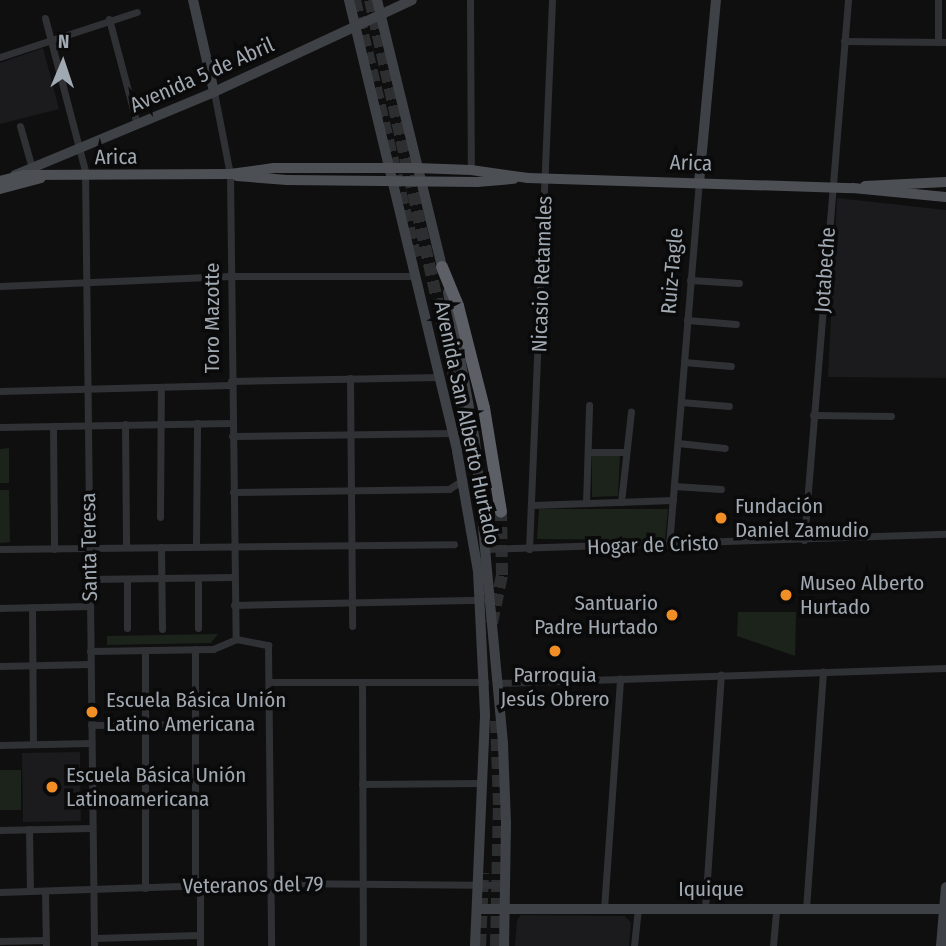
<!DOCTYPE html>
<html>
<head>
<meta charset="utf-8">
<style>
  body { margin:0 }
  #map { position:relative; width:946px; height:946px; overflow:hidden; background:#0f0f10; font-family:"Fira Sans Condensed",sans-serif }
  div>[style] { position:absolute }
  [style*='--x'] { left:calc(var(--x)*1px); top:calc(var(--y)*1px); width:calc(var(--w)*1px); rotate:calc(var(--a)*1deg) }
  .built>* { inset:0; background:#1b1b1d }
  .green>* { inset:0; background:#1b231b }
  .highway-tunnel>* { height:12px; margin-top:-6px; transform-origin:0; background:repeating-linear-gradient(90deg,#2c2e30 0 12px,transparent 0 18px) }
  .street>* { height:7px; margin:-3.5px; padding:0 3.5px; transform-origin:3.5px; border-radius:3.5px; background:#303135 }
  .secondary>* { height:10px; margin:-5px; padding:0 5px; transform-origin:5px; border-radius:5px; background:#3e4145 }
  .primary>* { height:10px; margin:-5px; padding:0 5px; transform-origin:5px; border-radius:5px; background:#4c4f54 }
  .highway>* { height:12px; margin:-6px; padding:0 6px; transform-origin:6px; border-radius:6px; background:#5c6066 }
  .dots>* { width:19px; height:19px; translate:-50% -50%; box-sizing:border-box; border:4px solid #0a0a0b; border-radius:50% }
  span { translate:-50% -50%; white-space:nowrap; text-align:center; line-height:1.15; -webkit-text-stroke:7px #0a0a0b; paint-order:stroke }
  .street-label { font-size:21px; color:#a0a8b1 }
  .poi-label { font-size:21px; color:#a0a8b1 }
  .left { translate:0 -50%; text-align:left }
  .right { translate:-100% -50%; text-align:right }
  .north { position:absolute; left:28px; top:28px; width:70px; height:70px; -webkit-text-stroke:5px #0a0a0b; paint-order:stroke; rotate:2deg; font-size:19px; font-weight:700; line-height:28px; text-align:center; color:#a0a8b1 }
  .north::after { content:''; display:block; margin:auto; width:24px; height:32px; background:#a0a8b1; clip-path:polygon(50% 0,100% 100%,50% 72%,0 100%) }
</style>
</head>
<body>
<div id="map">
  <div class="built">
    <div style="clip-path:polygon(43px 48px,59px 109px,0 124px,0 63px)"></div>
    <div style="clip-path:polygon(837px 198px,946px 210px,946px 378px,828px 377px)"></div>
    <div style="clip-path:polygon(80px 752px,81px 821px,23px 822px,22px 753px)"></div>
    <div style="clip-path:polygon(521px 915px,625px 916px,631px 923px,629px 946px,515px 946px,517px 920px)"></div>
  </div>
  <div class="green">
    <div style="clip-path:polygon(9px 448px,9px 483px,0 483px,0 449px)"></div>
    <div style="clip-path:polygon(592px 455px,620px 455px,618px 496px,592px 497px)"></div>
    <div style="clip-path:polygon(0 490px,9px 490px,10px 542px,0 543px)"></div>
    <div style="clip-path:polygon(539px 509px,668px 509px,665px 540px,537px 539px)"></div>
    <div style="clip-path:polygon(738px 612px,796px 612px,795px 656px,737px 636px)"></div>
    <div style="clip-path:polygon(218px 634px,211px 643px,107px 645px,107px 636px)"></div>
    <div style="clip-path:polygon(0 770px,21px 770px,21px 810px,0 810px)"></div>
  </div>
  <div class="highway-tunnel">
    <div style="--x:355;--y:0;--w:269;--a:76.7"></div>
    <div style="--x:370;--y:0;--w:471;--a:77.4"></div>
    <div style="--x:492;--y:623;--w:49;--a:-78.2"></div>
    <div style="--x:502;--y:575;--w:63;--a:-90.9"></div>
    <div style="--x:480;--y:946;--w:73;--a:-87.6"></div>
    <div style="--x:496;--y:946;--w:141;--a:-88.8"></div>
    <div style="--x:499;--y:805;--w:86;--a:-92"></div>
  </div>
  <div class="street">
    <div style="--x:470;--y:0;--w:170;--a:89.7"></div>
    <div style="--x:45;--y:18;--w:158;--a:75.3"></div>
    <div style="--x:85;--y:171;--w:775;--a:89.33"></div>
    <div style="--x:109;--y:19;--w:109;--a:75.1"></div>
    <div style="--x:844;--y:41;--w:102;--a:0.6"></div>
    <div style="--x:938;--y:42;--w:42;--a:-90"></div>
    <div style="--x:0;--y:57;--w:144;--a:-18.2"></div>
    <div style="--x:214;--y:92;--w:84;--a:79"></div>
    <div style="--x:230;--y:174;--w:465;--a:89.3"></div>
    <div style="--x:20;--y:126;--w:44;--a:74.1"></div>
    <div style="--x:690;--y:280;--w:49;--a:3.5"></div>
    <div style="--x:0;--y:286;--w:231;--a:-2.5"></div>
    <div style="--x:231;--y:276;--w:185;--a:0"></div>
    <div style="--x:687;--y:320;--w:49;--a:4.7"></div>
    <div style="--x:684;--y:362;--w:47;--a:4.9"></div>
    <div style="--x:350;--y:378;--w:248;--a:89.5"></div>
    <div style="--x:231;--y:381;--w:208;--a:-1.1"></div>
    <div style="--x:0;--y:391;--w:231;--a:-1.5"></div>
    <div style="--x:681;--y:402;--w:48;--a:4.8"></div>
    <div style="--x:813;--y:415;--w:78;--a:0.7"></div>
    <div style="--x:125;--y:424;--w:123;--a:89.5"></div>
    <div style="--x:53;--y:426;--w:123;--a:89.5"></div>
    <div style="--x:0;--y:427;--w:232;--a:-1"></div>
    <div style="--x:232;--y:436;--w:221;--a:-0.8"></div>
    <div style="--x:678;--y:443;--w:47;--a:6.1"></div>
    <div style="--x:588;--y:452;--w:37;--a:0"></div>
    <div style="--x:674;--y:486;--w:47;--a:3.7"></div>
    <div style="--x:233;--y:492;--w:216;--a:-0.8"></div>
    <div style="--x:449;--y:489;--w:17;--a:-33"></div>
    <div style="--x:621;--y:502;--w:91;--a:-83.7"></div>
    <div style="--x:586;--y:503;--w:98;--a:-88.2"></div>
    <div style="--x:532;--y:505;--w:141;--a:-2"></div>
    <div style="--x:160;--y:517;--w:130;--a:-89.6"></div>
    <div style="--x:804;--y:540;--w:542;--a:-85.34"></div>
    <div style="--x:669;--y:545;--w:363;--a:-85.3"></div>
    <div style="--x:196;--y:546;--w:123;--a:-89.5"></div>
    <div style="--x:161;--y:547;--w:82;--a:89.3"></div>
    <div style="--x:0;--y:549;--w:454;--a:-0.6"></div>
    <div style="--x:486;--y:549;--w:460;--a:-1.9"></div>
    <div style="--x:529;--y:549;--w:549;--a:-87.6"></div>
    <div style="--x:198;--y:578;--w:50;--a:90"></div>
    <div style="--x:90;--y:579;--w:144;--a:-0.8"></div>
    <div style="--x:127;--y:579;--w:49;--a:90"></div>
    <div style="--x:234;--y:605;--w:247;--a:-1.2"></div>
    <div style="--x:32;--y:607;--w:137;--a:89.6"></div>
    <div style="--x:0;--y:608;--w:90;--a:-1.3"></div>
    <div style="--x:145;--y:650;--w:238;--a:90"></div>
    <div style="--x:90;--y:651;--w:123;--a:-0.9"></div>
    <div style="--x:213;--y:649;--w:25;--a:-23"></div>
    <div style="--x:236;--y:639;--w:33;--a:11"></div>
    <div style="--x:268;--y:645;--w:301;--a:89.4"></div>
    <div style="--x:0;--y:666;--w:90;--a:-1.3"></div>
    <div style="--x:269;--y:682;--w:216;--a:0"></div>
    <div style="--x:362;--y:682;--w:264;--a:89.8"></div>
    <div style="--x:497;--y:683;--w:449;--a:-1.9"></div>
    <div style="--x:91;--y:725;--w:104;--a:-0.6"></div>
    <div style="--x:0;--y:745;--w:91;--a:-1.3"></div>
    <div style="--x:362;--y:784;--w:120;--a:-0.5"></div>
    <div style="--x:92;--y:804;--w:103;--a:0"></div>
    <div style="--x:29;--y:829;--w:62;--a:89.1"></div>
    <div style="--x:0;--y:830;--w:92;--a:-1.2"></div>
    <div style="--x:195;--y:886;--w:237;--a:-90"></div>
    <div style="--x:200;--y:886;--w:60;--a:90"></div>
    <div style="--x:45;--y:891;--w:55;--a:89"></div>
    <div style="--x:0;--y:892;--w:271;--a:-1.9"></div>
    <div style="--x:271;--y:883;--w:235;--a:0.5"></div>
    <div style="--x:705;--y:908;--w:234;--a:-86.1"></div>
    <div style="--x:604;--y:909;--w:231;--a:-86"></div>
    <div style="--x:806;--y:909;--w:238;--a:-85.9"></div>
    <div style="--x:94;--y:938;--w:106;--a:-1.6"></div>
    <div style="--x:0;--y:941;--w:46;--a:-1.2"></div>
    <div style="--x:634;--y:946;--w:37;--a:-84"></div>
    <div style="--x:773;--y:946;--w:37;--a:-85"></div>
  </div>
  <div class="secondary">
    <div style="--x:193;--y:0;--w:94;--a:77.1"></div>
    <div style="--x:349;--y:0;--w:464;--a:76.5"></div>
    <div style="--x:457;--y:451;--w:122;--a:80.1"></div>
    <div style="--x:478;--y:571;--w:145;--a:87.2"></div>
    <div style="--x:485;--y:716;--w:230;--a:92.5"></div>
    <div style="--x:377;--y:0;--w:279;--a:76.3"></div>
    <div style="--x:15;--y:175;--w:216;--a:-22.6"></div>
    <div style="--x:214;--y:92;--w:218;--a:-24.9"></div>
    <div style="--x:699;--y:183;--w:184;--a:-84.7"></div>
    <div style="--x:448;--y:292;--w:151;--a:79.7"></div>
    <div style="--x:475;--y:441;--w:305;--a:84.7"></div>
    <div style="--x:503;--y:745;--w:77;--a:87.8"></div>
    <div style="--x:506;--y:822;--w:124;--a:90.9"></div>
    <div style="--x:477;--y:909;--w:469;--a:0"></div>
    <div style="--x:941;--y:946;--w:59;--a:-85.2"></div>
  </div>
  <div class="primary">
    <div style="--x:237;--y:176;--w:50;--a:4.6"></div>
    <div style="--x:287;--y:180;--w:190;--a:0.6"></div>
    <div style="--x:477;--y:182;--w:37;--a:-5"></div>
    <div style="--x:0;--y:181;--w:25;--a:-14"></div>
    <div style="--x:24;--y:175;--w:206;--a:-0.3"></div>
    <div style="--x:230;--y:174;--w:44;--a:-7.8"></div>
    <div style="--x:274;--y:168;--w:143;--a:0"></div>
    <div style="--x:417;--y:168;--w:54;--a:2.1"></div>
    <div style="--x:471;--y:170;--w:58;--a:8"></div>
    <div style="--x:528;--y:178;--w:325;--a:1.8"></div>
    <div style="--x:853;--y:188;--w:93;--a:5.5"></div>
    <div style="--x:865;--y:186;--w:81;--a:-2.8"></div>
    <div style="--x:0;--y:189;--w:42;--a:-15"></div>
  </div>
  <div class="highway">
    <div style="--x:442;--y:267;--w:42;--a:67.7"></div>
    <div style="--x:458;--y:306;--w:105;--a:75.7"></div>
    <div style="--x:484;--y:408;--w:105;--a:80.7"></div>
  </div>
  <div class="dots">
    <div style="left:721px;top:518px;background:#f18e25"></div>
    <div style="left:786px;top:595px;background:#f18e25"></div>
    <div style="left:672px;top:615px;background:#f18e25"></div>
    <div style="left:555px;top:651px;background:#f18e25"></div>
    <div style="left:92px;top:712px;background:#f18e25"></div>
    <div style="left:52px;top:787px;background:#f18e25"></div>
  </div>
  <div class="street-label">
    <span style="left:202px;top:75px;rotate:-24deg">Avenida 5 de Abril</span>
    <span style="left:116px;top:157px;rotate:-1deg">Arica</span>
    <span style="left:691px;top:163px;rotate:2deg">Arica</span>
    <span style="left:825px;top:270px;rotate:-86deg">Jotabeche</span>
    <span style="left:672px;top:271px;rotate:-85deg">Ruiz-Tagle</span>
    <span style="left:542px;top:274px;rotate:-88deg">Nicasio Retamales</span>
    <span style="left:212px;top:318px;rotate:-90deg">Toro Mazotte</span>
    <span style="left:467px;top:423px;rotate:78deg">Avenida San Alberto Hurtado</span>
    <span style="left:653px;top:545px;rotate:-2deg">Hogar de Cristo</span>
    <span style="left:89px;top:547px;rotate:-91deg">Santa Teresa</span>
    <span style="left:253px;top:885px;rotate:-1deg">Veteranos del 79</span>
    <span style="left:711px;top:889px">Iquique</span>
  </div>
  <div class="poi-label">
    <span class="left" style="left:735px;top:518px">Fundación<br>Daniel Zamudio</span>
    <span class="left" style="left:800px;top:595px">Museo Alberto<br>Hurtado</span>
    <span class="right" style="left:658px;top:615px">Santuario<br>Padre Hurtado</span>
    <span style="left:555px;top:687px">Parroquia<br>Jesús Obrero</span>
    <span class="left" style="left:106px;top:712px">Escuela Básica Unión<br>Latino Americana</span>
    <span class="left" style="left:66px;top:787px">Escuela Básica Unión<br>Latinoamericana</span>
  </div>
  <div class="north">N</div>
</div>
</body>
</html>
